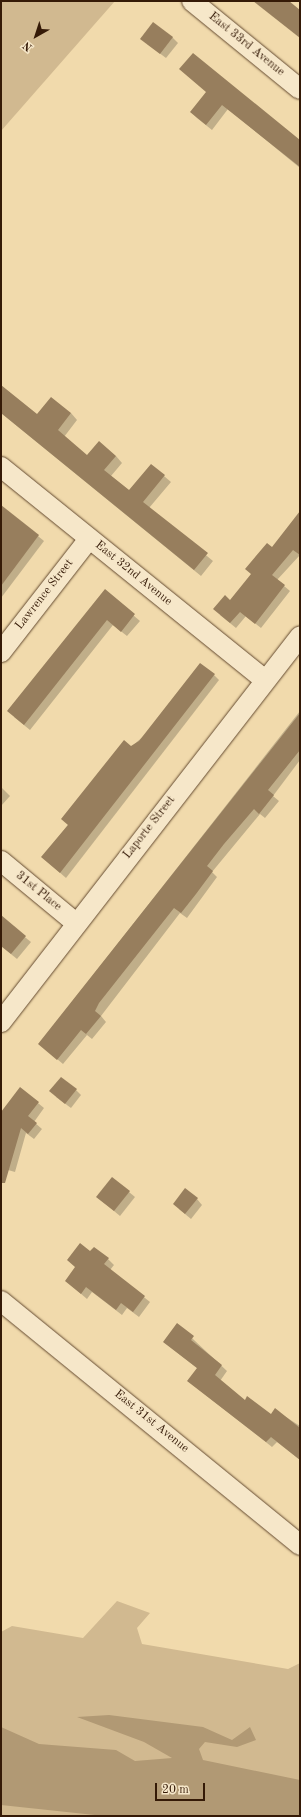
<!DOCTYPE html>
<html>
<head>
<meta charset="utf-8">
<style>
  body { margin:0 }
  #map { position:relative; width:301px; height:1817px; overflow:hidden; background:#f1daac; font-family:"Old Standard TT",serif }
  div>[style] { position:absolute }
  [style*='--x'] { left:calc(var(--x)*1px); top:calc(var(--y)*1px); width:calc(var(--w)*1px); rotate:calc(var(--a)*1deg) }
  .green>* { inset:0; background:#d1b990 }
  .water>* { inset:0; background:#b19974 }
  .shadow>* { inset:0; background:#0003 }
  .building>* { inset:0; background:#977e5d }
  .roads { filter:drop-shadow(0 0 1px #644a30) drop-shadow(0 0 1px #644a30) }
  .street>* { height:20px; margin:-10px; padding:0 10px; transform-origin:10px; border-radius:10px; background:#f6e7c9 }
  span { translate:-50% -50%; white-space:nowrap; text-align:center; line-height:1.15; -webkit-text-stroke:3px #f6e7c9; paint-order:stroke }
  .street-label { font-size:12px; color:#351a07 }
  .frame { position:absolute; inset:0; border:2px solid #351a07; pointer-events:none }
  .north { position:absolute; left:16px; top:16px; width:40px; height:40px; -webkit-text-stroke:3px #f6e7c9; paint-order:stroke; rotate:219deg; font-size:11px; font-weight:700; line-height:16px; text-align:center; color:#351a07 }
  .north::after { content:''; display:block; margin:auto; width:14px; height:18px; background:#351a07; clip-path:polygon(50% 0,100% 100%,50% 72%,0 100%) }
  .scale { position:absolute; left:155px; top:1783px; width:50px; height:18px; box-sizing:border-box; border:2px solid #351a07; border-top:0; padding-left:5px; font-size:12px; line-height:14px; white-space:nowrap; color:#351a07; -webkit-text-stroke:3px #f6e7c9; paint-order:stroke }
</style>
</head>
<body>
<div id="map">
  <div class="green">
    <div style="clip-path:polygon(1px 1px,115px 1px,1px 131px)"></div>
    <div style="clip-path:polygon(117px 1601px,150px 1613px,137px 1628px,142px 1644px,288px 1669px,300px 1663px,300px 1816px,1px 1816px,1px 1632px,12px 1626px,83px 1638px)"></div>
  </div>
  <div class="water">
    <div style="clip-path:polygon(109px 1715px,203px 1727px,232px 1740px,250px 1727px,256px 1740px,237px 1747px,205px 1742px,199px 1749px,203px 1760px,300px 1780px,300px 1816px,104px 1816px,1px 1805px,1px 1727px,39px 1744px,116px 1750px,135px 1761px,172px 1758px,144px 1742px,77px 1717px)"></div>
  </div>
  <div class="shadow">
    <div style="clip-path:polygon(172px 37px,178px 43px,166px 58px,147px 44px)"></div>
    <div style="clip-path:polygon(207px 92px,300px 141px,300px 168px,228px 109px,212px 130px,197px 118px,191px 112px)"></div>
    <div style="clip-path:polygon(1px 386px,38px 416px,71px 413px,77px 420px,64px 437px,88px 457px,116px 456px,122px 463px,111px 476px,130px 491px,151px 465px,164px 476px,171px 482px,149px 508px,213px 561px,201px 576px,1px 413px)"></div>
    <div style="clip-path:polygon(5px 509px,44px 541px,1px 598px,1px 513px)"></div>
    <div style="clip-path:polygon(300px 513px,300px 555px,277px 580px,290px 591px,261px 628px,246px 616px,236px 628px,220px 615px)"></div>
    <div style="clip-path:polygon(105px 591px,140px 621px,127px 636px,113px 625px,30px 730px,14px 717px)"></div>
    <div style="clip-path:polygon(214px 675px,219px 680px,66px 878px,42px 857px,131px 747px)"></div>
    <div style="clip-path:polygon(300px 711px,300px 760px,273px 796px,279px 801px,265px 818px,260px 814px,212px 872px,217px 877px,187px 918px,180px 913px,101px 1016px,106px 1022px,92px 1039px,87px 1035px,63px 1064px,39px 1044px)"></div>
    <div style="clip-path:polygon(1px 787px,10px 796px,1px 806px)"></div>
    <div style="clip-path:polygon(1px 918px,31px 942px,17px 959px,1px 946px)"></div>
    <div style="clip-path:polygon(21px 1089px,44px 1108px,34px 1122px,42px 1129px,34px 1139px,26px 1133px,15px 1172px,1px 1168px,1px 1114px)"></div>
    <div style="clip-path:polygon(76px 1090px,81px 1095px,71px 1108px,56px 1097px)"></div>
    <div style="clip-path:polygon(129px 1192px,135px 1197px,120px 1216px,97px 1197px)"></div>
    <div style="clip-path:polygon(197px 1199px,202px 1205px,191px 1219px,179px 1209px)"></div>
    <div style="clip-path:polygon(90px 1252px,108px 1259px,114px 1265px,110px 1270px,150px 1302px,139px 1317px,127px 1308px,122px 1315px,92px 1292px,87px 1299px,66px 1281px)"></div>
    <div style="clip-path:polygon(177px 1324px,227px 1371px,220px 1381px,245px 1401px,271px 1415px,275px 1410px,300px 1426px,300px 1460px,277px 1442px,272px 1447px,188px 1381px,198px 1369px,164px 1342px)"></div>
  </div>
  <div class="building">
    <div style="clip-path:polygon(253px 1px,289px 1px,300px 10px,300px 38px)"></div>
    <div style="clip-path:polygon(153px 22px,173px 37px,160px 54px,140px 39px)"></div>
    <div style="clip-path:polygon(193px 53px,300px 140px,300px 167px,222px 105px,206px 125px,190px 112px,206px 92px,179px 69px)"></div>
    <div style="clip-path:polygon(1px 385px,37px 414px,51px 397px,71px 413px,58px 430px,87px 455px,99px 441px,116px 456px,104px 470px,129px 490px,151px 464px,165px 475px,143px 502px,208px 553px,194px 570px,1px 413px)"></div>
    <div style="clip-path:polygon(1px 505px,39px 535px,1px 586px)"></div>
    <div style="clip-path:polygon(300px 511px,300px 555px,293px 550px,272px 575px,285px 585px,255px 624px,240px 612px,230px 623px,213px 609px,225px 595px,230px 600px,251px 574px,245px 569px,267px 543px,272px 547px)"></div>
    <div style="clip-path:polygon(105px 589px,135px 614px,121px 632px,107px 620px,24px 725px,7px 711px)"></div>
    <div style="clip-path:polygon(200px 663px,215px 674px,60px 873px,41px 857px,68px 825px,61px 819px,124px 740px,131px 746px,139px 741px)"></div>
    <div style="clip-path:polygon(300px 713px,300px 750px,268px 790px,274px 795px,259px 814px,254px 809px,224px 844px,207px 866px,213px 871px,196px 894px,181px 913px,174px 908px,99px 1003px,95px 1011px,101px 1016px,86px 1034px,81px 1030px,57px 1060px,38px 1044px)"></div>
    <div style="clip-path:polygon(1px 915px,26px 936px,11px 954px,1px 946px)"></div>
    <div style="clip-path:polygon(61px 1077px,77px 1089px,65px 1104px,49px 1091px)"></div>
    <div style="clip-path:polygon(20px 1087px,39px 1102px,28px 1116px,37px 1123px,28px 1134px,21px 1128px,5px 1183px,1px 1183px,1px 1112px)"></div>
    <div style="clip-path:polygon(112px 1177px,130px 1191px,114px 1211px,96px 1197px)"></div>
    <div style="clip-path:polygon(185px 1188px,198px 1198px,185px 1214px,173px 1204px)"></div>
    <div style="clip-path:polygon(80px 1243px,90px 1251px,94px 1247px,109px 1258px,104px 1264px,145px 1296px,133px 1312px,121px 1303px,116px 1310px,86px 1287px,81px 1294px,65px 1281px,75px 1267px,67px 1260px)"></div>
    <div style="clip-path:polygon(177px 1323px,194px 1336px,191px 1340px,222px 1365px,215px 1375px,245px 1400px,247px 1396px,271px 1414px,275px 1408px,300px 1428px,300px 1460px,271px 1437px,266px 1442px,187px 1381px,197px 1368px,163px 1342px)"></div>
  </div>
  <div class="roads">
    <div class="street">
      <div style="--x:192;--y:1;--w:139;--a:39.2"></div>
      <div style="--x:1;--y:467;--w:339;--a:38.9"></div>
      <div style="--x:1;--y:652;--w:143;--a:-52.1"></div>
      <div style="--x:1;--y:861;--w:97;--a:39.6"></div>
      <div style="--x:1;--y:1022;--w:488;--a:-52.2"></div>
      <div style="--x:1;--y:1301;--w:386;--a:39.2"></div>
    </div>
  </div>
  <div class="street-label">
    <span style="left:246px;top:45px;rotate:39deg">East 33rd Avenue</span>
    <span style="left:133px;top:574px;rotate:39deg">East 32nd Avenue</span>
    <span style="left:45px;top:595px;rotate:-52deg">Lawrence Street</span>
    <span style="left:150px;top:828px;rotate:-52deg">Laporte Street</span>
    <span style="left:38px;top:892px;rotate:39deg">31st Place</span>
    <span style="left:151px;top:1422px;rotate:39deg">East 31st Avenue</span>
  </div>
  <div class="frame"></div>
  <div class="north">N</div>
  <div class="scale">20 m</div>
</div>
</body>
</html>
